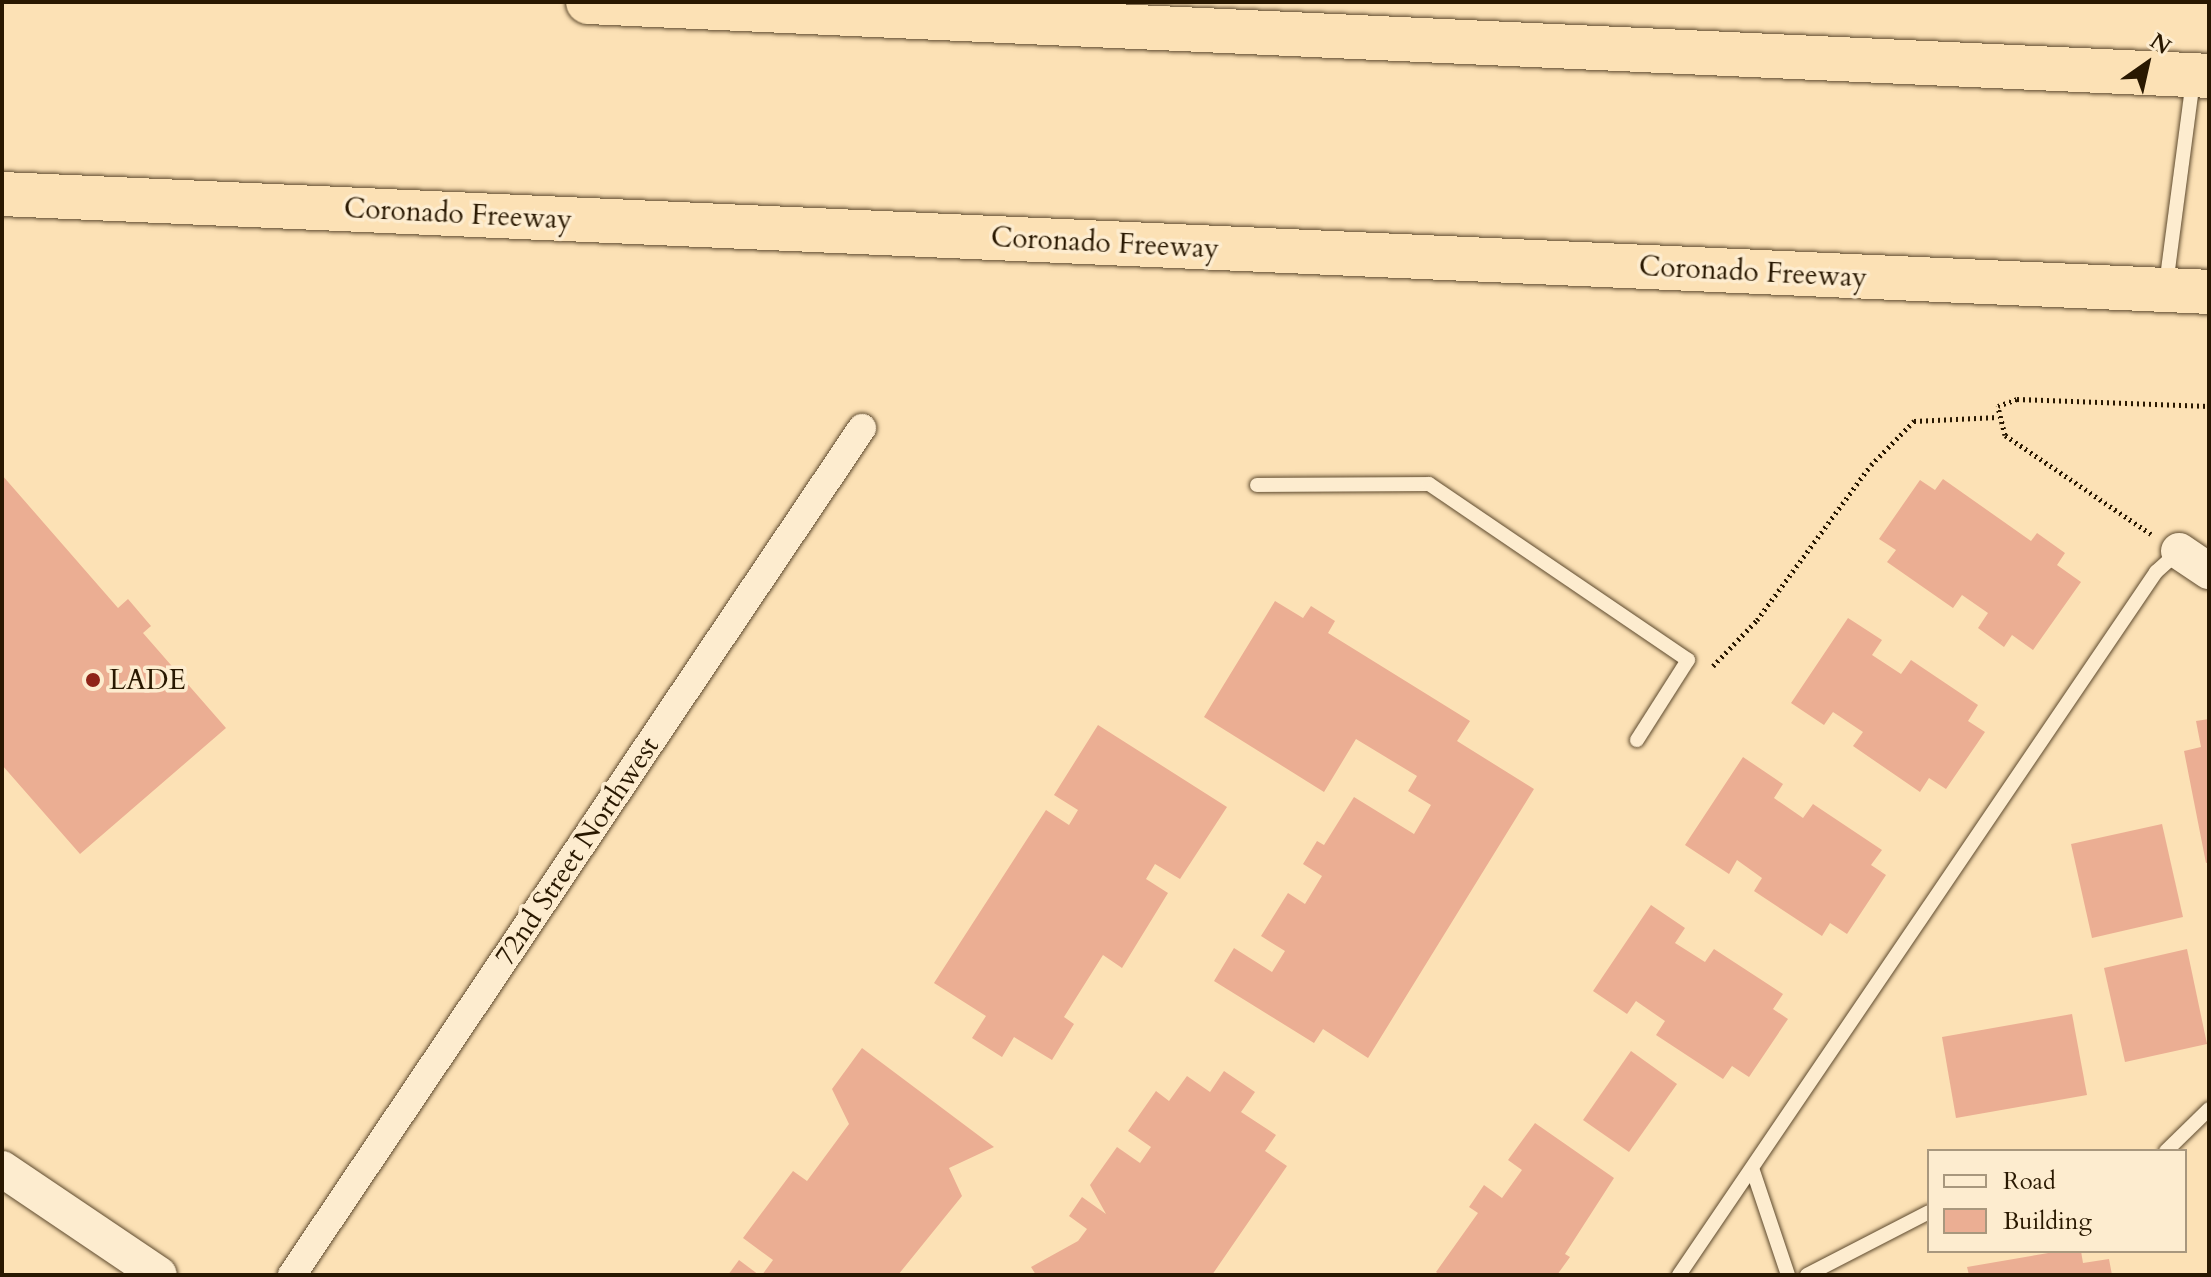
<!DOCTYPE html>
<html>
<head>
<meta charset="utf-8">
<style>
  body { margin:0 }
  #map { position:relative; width:2211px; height:1277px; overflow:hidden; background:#fce1b5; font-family:Cardo,serif }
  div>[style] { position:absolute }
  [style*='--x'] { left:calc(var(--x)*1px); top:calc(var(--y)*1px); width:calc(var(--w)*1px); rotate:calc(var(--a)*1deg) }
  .building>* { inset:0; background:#ebae93 }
  .path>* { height:5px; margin-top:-2.5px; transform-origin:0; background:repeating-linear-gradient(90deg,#291801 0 2px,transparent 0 6px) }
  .roads { filter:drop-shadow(0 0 2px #5e4a2e) drop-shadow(0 0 2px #5e4a2e) }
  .service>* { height:14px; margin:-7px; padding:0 7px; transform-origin:7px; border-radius:7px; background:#fdeccf }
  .minor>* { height:28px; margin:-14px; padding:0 14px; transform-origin:14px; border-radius:14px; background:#fdeccf }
  .tertiary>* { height:36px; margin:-18px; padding:0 18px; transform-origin:18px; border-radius:18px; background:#fdeccf }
  .motorway>* { height:44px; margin:-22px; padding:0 22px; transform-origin:22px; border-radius:22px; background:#fce1b5 }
  .dots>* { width:22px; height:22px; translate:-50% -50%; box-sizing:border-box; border:4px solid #fdeccf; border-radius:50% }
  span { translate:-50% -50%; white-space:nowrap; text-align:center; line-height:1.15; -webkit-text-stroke:7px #fdeccf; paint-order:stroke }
  .street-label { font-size:28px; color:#291801 }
  .poi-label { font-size:28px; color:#291801 }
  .left { translate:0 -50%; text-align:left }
  .frame { position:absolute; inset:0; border:4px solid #291801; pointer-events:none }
  .legend { position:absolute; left:1927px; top:1149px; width:260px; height:104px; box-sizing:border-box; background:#fdeccf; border:2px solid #a8977d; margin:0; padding:10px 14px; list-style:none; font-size:24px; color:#291801 }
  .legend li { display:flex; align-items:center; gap:16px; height:40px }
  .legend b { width:40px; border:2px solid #a8977d }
  .north { position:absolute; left:2107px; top:24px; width:80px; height:80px; -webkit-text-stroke:6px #fdeccf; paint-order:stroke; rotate:34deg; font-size:22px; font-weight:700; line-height:32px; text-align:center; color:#291801 }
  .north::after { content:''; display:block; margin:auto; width:28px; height:36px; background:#291801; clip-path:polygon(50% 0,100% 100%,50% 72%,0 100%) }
</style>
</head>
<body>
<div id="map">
  <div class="building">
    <div style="clip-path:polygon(2px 475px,118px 608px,128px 599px,151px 626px,143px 633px,226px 728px,80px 854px,2px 765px)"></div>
    <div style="clip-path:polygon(1943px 479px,2031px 541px,2037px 533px,2065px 553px,2057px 565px,2081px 582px,2033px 650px,2012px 635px,2004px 647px,1978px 628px,1988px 613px,1962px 595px,1953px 608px,1887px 562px,1896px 550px,1879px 539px,1920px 480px,1935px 490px)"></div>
    <div style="clip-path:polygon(1275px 601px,1303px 618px,1311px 606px,1335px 621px,1328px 633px,1470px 721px,1457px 741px,1534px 789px,1368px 1058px,1323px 1029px,1314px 1043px,1214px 981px,1234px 948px,1272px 972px,1285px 951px,1261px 936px,1288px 893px,1305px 904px,1322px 876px,1303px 864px,1317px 841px,1324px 845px,1354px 797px,1414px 834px,1431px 805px,1408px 791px,1417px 776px,1356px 739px,1324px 792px,1204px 717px)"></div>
    <div style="clip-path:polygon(1848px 618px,1882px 640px,1872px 655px,1901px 674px,1911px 660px,1978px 705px,1968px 721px,1985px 732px,1946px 789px,1929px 778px,1920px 792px,1853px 746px,1863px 732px,1833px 712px,1824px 725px,1791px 703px)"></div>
    <div style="clip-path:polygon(2209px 719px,2209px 862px,2206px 863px,2184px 751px,2201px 747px,2196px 721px)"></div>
    <div style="clip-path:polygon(1098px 725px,1227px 807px,1180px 879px,1155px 864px,1146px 879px,1168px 893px,1122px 968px,1103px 955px,1064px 1017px,1074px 1024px,1052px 1060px,1014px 1037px,1002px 1057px,972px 1038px,986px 1016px,934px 983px,1046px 810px,1069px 825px,1078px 810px,1054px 795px)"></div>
    <div style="clip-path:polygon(1743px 757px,1783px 784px,1774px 798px,1803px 818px,1813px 804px,1882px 850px,1871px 865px,1886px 875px,1847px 934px,1830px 923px,1822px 936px,1754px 891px,1762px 878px,1737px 860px,1729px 874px,1685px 845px)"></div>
    <div style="clip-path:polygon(2162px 824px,2183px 917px,2092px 938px,2071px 844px)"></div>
    <div style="clip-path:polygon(1651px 905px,1685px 928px,1675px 943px,1705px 962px,1714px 949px,1783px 994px,1773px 1009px,1788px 1019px,1749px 1077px,1732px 1066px,1723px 1079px,1656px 1035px,1665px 1021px,1636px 1001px,1627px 1014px,1593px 991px)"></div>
    <div style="clip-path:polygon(2187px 949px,2207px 1044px,2125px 1062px,2104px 968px)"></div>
    <div style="clip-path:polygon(2072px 1014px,2087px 1095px,1956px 1118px,1942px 1037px)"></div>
    <div style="clip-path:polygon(862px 1048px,994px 1147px,949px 1168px,962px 1196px,898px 1275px,762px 1275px,773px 1260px,743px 1238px,793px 1171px,807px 1181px,849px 1124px,832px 1089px)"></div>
    <div style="clip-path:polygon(1631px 1051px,1677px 1084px,1629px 1152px,1583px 1120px)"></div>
    <div style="clip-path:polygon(1224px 1071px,1255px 1092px,1241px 1112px,1276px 1135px,1265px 1151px,1287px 1166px,1212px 1275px,1036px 1275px,1031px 1267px,1078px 1241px,1087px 1229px,1069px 1216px,1082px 1197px,1106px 1214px,1090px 1185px,1117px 1147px,1140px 1163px,1151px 1147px,1128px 1131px,1156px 1091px,1169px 1101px,1187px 1076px,1210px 1092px)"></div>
    <div style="clip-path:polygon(1535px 1123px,1614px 1178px,1565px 1254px,1570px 1257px,1557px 1275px,1440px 1275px,1436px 1272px,1478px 1213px,1469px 1207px,1484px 1185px,1502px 1198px,1522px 1170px,1508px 1160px)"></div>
    <div style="clip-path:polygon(2060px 1251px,2081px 1251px,2083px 1263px,2109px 1259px,2112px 1275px,1969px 1275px,1967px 1267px)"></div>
    <div style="clip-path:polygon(739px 1260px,759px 1275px,728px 1275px)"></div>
  </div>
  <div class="path">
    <div style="--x:2151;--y:534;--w:176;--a:-145.9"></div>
    <div style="--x:2005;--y:435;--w:30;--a:-104"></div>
    <div style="--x:1998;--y:406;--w:20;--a:-20"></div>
    <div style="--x:2017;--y:399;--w:192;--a:2.1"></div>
    <div style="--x:1713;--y:666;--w:64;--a:-46.3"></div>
    <div style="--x:1757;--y:620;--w:192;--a:-53.7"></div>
    <div style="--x:1871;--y:465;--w:62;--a:-45.7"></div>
    <div style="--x:1914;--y:421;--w:84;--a:-2.7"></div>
  </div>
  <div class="roads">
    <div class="service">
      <div style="--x:2166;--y:285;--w:208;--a:-82.5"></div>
      <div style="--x:1257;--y:485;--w:172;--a:-0.3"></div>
      <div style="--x:1429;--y:484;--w:313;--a:34.2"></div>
      <div style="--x:1688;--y:660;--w:95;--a:122.5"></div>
      <div style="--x:2166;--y:1151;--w:60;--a:-44.3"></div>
      <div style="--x:1753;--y:1171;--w:110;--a:71.4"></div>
      <div style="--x:1679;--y:1275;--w:850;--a:-55.84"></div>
      <div style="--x:2156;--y:572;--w:31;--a:-42"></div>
      <div style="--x:1807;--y:1275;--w:137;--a:-27.3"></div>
    </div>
    <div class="minor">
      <div style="--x:292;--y:1275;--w:1021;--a:-56.06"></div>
    </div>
    <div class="tertiary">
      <div style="--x:2179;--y:551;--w:36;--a:34"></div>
      <div style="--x:2;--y:1169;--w:189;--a:34"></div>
    </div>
    <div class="motorway">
      <div style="--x:588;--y:2;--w:1623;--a:2.61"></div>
      <div style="--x:2;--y:194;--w:2209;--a:2.54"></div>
    </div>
  </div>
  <div class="dots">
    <div style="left:93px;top:680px;background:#8f2418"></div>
  </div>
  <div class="street-label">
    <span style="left:458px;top:214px;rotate:3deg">Coronado Freeway</span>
    <span style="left:1105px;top:243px;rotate:3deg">Coronado Freeway</span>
    <span style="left:1753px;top:272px;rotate:3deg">Coronado Freeway</span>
    <span style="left:577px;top:851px;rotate:-56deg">72nd Street Northwest</span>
  </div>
  <div class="poi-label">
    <span class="left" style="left:109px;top:680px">LADE</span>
  </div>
  <div class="frame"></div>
  <ul class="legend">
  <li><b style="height:10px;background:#fdeccf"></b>Road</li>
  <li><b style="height:22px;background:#ebae93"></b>Building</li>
  </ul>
  <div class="north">N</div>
</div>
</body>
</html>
